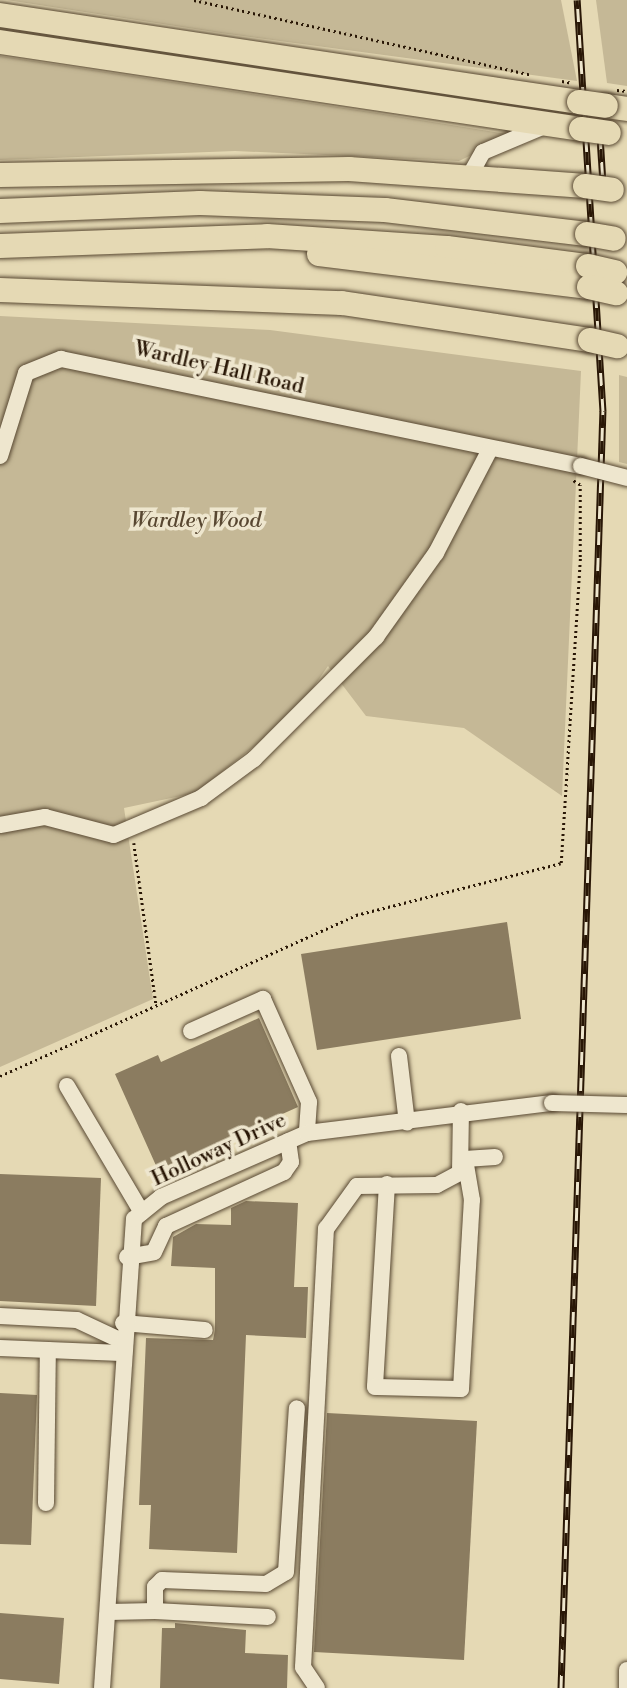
<!DOCTYPE html>
<html>
<head>
<meta charset="utf-8">
<style>
  body { margin:0 }
  #map { position:relative; width:627px; height:1688px; overflow:hidden; background:#e5d9b4; font-family:"Libre Bodoni",serif }
  div>[style] { position:absolute }
  [style*='--x'] { left:calc(var(--x)*1px); top:calc(var(--y)*1px); width:calc(var(--w)*1px); rotate:calc(var(--a)*1deg) }
  .green>* { inset:0; background:#c5b896 }
  .building>* { inset:0; background:#8b7c60 }
  .path>* { height:2.5px; margin-top:-1.25px; transform-origin:0; background:repeating-linear-gradient(90deg,#291706 0 2px,transparent 0 5.5px) }
  .roads { filter:drop-shadow(0 0 2px #584832) drop-shadow(0 0 2px #584832) }
  .minor>* { height:16px; margin:-8px; padding:0 8px; transform-origin:8px; border-radius:8px; background:#eee6ce }
  .highway>* { height:24px; margin:-12px; padding:0 12px; transform-origin:12px; border-radius:12px; background:#e5d9b4 }
  .rail>* { height:7px; margin-top:-3.5px; transform-origin:0; background:repeating-linear-gradient(90deg,#eee6ce 0 13px,#291706 0 26px); box-sizing:border-box; border-block:2px solid #291706 }
  .path-bridge>* { height:2.5px; margin-top:-1.25px; transform-origin:0; background:repeating-linear-gradient(90deg,#291706 0 2px,transparent 0 5.5px) }
  .bridges { filter:drop-shadow(0 0 2px #584832) drop-shadow(0 0 2px #584832) }
  .minor-bridge>* { height:16px; margin:-8px; padding:0 8px; transform-origin:8px; border-radius:8px; background:#eee6ce }
  .highway-bridge>* { height:24px; margin:-12px; padding:0 12px; transform-origin:12px; border-radius:12px; background:#e5d9b4 }
  span { translate:-50% -50%; white-space:nowrap; text-align:center; line-height:1.15; -webkit-text-stroke:7px #eee6ce; paint-order:stroke }
  .street-label { font-size:21px; color:#291706 }
  .park-label { font-size:21px; color:#584731; font-style:italic }
</style>
</head>
<body>
<div id="map">
  <div class="green">
    <div style="clip-path:polygon(7px 0,561px 0,577px 81px,221px 33px)"></div>
    <div style="clip-path:polygon(596px 0,627px 0,627px 86px,607px 83px)"></div>
    <div style="clip-path:polygon(0 56px,377px 113px,513px 135px,459px 161px,235px 151px,0 160px)"></div>
    <div style="clip-path:polygon(0 316px,270px 330px,581px 371px,562px 796px,464px 728px,366px 716px,328px 666px,295px 714px,195px 793px,124px 808px,153px 999px,0 1067px)"></div>
    <div style="clip-path:polygon(619px 375px,627px 377px,627px 464px,619px 462px)"></div>
  </div>
  <div class="building">
    <div style="clip-path:polygon(507px 922px,521px 1019px,317px 1050px,301px 954px)"></div>
    <div style="clip-path:polygon(259px 1018px,298px 1107px,158px 1170px,115px 1074px,158px 1055px,161px 1062px)"></div>
    <div style="clip-path:polygon(0 1174px,101px 1178px,96px 1306px,0 1301px)"></div>
    <div style="clip-path:polygon(246px 1201px,298px 1203px,294px 1287px,308px 1287px,306px 1338px,246px 1335px,237px 1553px,149px 1549px,151px 1505px,139px 1505px,146px 1338px,213px 1340px,215px 1330px,215px 1268px,171px 1266px,173px 1237px,196px 1224px,231px 1225px,231px 1208px)"></div>
    <div style="clip-path:polygon(0 1393px,37px 1395px,31px 1545px,0 1544px)"></div>
    <div style="clip-path:polygon(327px 1413px,477px 1421px,464px 1660px,314px 1652px)"></div>
    <div style="clip-path:polygon(0 1613px,64px 1618px,59px 1684px,0 1679px)"></div>
    <div style="clip-path:polygon(175px 1623px,246px 1630px,245px 1653px,288px 1655px,287px 1688px,160px 1688px,162px 1628px,175px 1628px)"></div>
  </div>
  <div class="path">
    <div style="--x:194;--y:0;--w:346;--a:12.5"></div>
    <div style="--x:134;--y:843;--w:162;--a:82.2"></div>
    <div style="--x:0;--y:1076;--w:391;--a:-24.3"></div>
    <div style="--x:356;--y:915;--w:211;--a:-14.2"></div>
    <div style="--x:561;--y:863;--w:307;--a:-86.4"></div>
    <div style="--x:580;--y:557;--w:72;--a:-90"></div>
    <div style="--x:580;--y:485;--w:9;--a:-148"></div>
  </div>
  <div class="roads">
    <div class="minor">
      <div style="--x:470;--y:175;--w:26;--a:-61"></div>
      <div style="--x:483;--y:152;--w:69;--a:-22.9"></div>
      <div style="--x:0;--y:456;--w:87;--a:-72.6"></div>
      <div style="--x:26;--y:373;--w:38;--a:-22"></div>
      <div style="--x:61;--y:359;--w:531;--a:11.63"></div>
      <div style="--x:0;--y:825;--w:46;--a:-10.1"></div>
      <div style="--x:45;--y:817;--w:71;--a:14.6"></div>
      <div style="--x:114;--y:835;--w:95;--a:-23"></div>
      <div style="--x:201;--y:798;--w:66;--a:-36.3"></div>
      <div style="--x:254;--y:759;--w:173;--a:-45"></div>
      <div style="--x:376;--y:637;--w:103;--a:-54.5"></div>
      <div style="--x:436;--y:553;--w:115;--a:-62.5"></div>
      <div style="--x:191;--y:1031;--w:79;--a:-24"></div>
      <div style="--x:263;--y:999;--w:113;--a:65.9"></div>
      <div style="--x:309;--y:1102;--w:31;--a:94"></div>
      <div style="--x:399;--y:1056;--w:67;--a:83.2"></div>
      <div style="--x:67;--y:1086;--w:147;--a:59.4"></div>
      <div style="--x:387;--y:1184;--w:203;--a:93.4"></div>
      <div style="--x:375;--y:1387;--w:86;--a:1.3"></div>
      <div style="--x:461;--y:1389;--w:189;--a:-86.7"></div>
      <div style="--x:472;--y:1200;--w:42;--a:-99.7"></div>
      <div style="--x:465;--y:1159;--w:30;--a:-4"></div>
      <div style="--x:127;--y:1257;--w:27;--a:-10"></div>
      <div style="--x:154;--y:1252;--w:29;--a:-65"></div>
      <div style="--x:166;--y:1226;--w:130;--a:-24.6"></div>
      <div style="--x:284;--y:1172;--w:12;--a:-55"></div>
      <div style="--x:291;--y:1162;--w:21;--a:-98"></div>
      <div style="--x:0;--y:1316;--w:77;--a:3"></div>
      <div style="--x:77;--y:1320;--w:50;--a:25"></div>
      <div style="--x:123;--y:1323;--w:82;--a:4.9"></div>
      <div style="--x:0;--y:1348;--w:121;--a:2.4"></div>
      <div style="--x:46;--y:1503;--w:153;--a:-89.3"></div>
      <div style="--x:155;--y:1611;--w:113;--a:3"></div>
      <div style="--x:109;--y:1612;--w:46;--a:-1.2"></div>
      <div style="--x:155;--y:1611;--w:24;--a:-90"></div>
      <div style="--x:155;--y:1587;--w:10;--a:-45"></div>
      <div style="--x:162;--y:1580;--w:104;--a:2.2"></div>
      <div style="--x:266;--y:1584;--w:23;--a:-31"></div>
      <div style="--x:286;--y:1572;--w:164;--a:-86.2"></div>
      <div style="--x:102;--y:1688;--w:470;--a:-86.1"></div>
      <div style="--x:134;--y:1219;--w:35;--a:-39"></div>
      <div style="--x:161;--y:1197;--w:159;--a:-23.7"></div>
      <div style="--x:307;--y:1133;--w:247;--a:-7"></div>
      <div style="--x:317;--y:1688;--w:25;--a:-124"></div>
      <div style="--x:303;--y:1667;--w:439;--a:-87"></div>
      <div style="--x:326;--y:1229;--w:53;--a:-54.2"></div>
      <div style="--x:357;--y:1186;--w:80;--a:-0.7"></div>
      <div style="--x:437;--y:1185;--w:26;--a:-28"></div>
      <div style="--x:460;--y:1173;--w:62;--a:-89.1"></div>
      <div style="--x:627;--y:1688;--w:18;--a:-90"></div>
    </div>
    <div class="highway">
      <div style="--x:0;--y:15;--w:585;--a:8.55"></div>
      <div style="--x:0;--y:42;--w:587;--a:8.52"></div>
      <div style="--x:606;--y:106;--w:21;--a:8"></div>
      <div style="--x:0;--y:175;--w:349;--a:-1"></div>
      <div style="--x:349;--y:169;--w:237;--a:4.1"></div>
      <div style="--x:0;--y:211;--w:200;--a:-2.3"></div>
      <div style="--x:200;--y:203;--w:185;--a:2.2"></div>
      <div style="--x:385;--y:210;--w:203;--a:6.8"></div>
      <div style="--x:0;--y:246;--w:267;--a:-2.1"></div>
      <div style="--x:267;--y:236;--w:180;--a:3.8"></div>
      <div style="--x:447;--y:248;--w:142;--a:7.3"></div>
      <div style="--x:319;--y:254;--w:272;--a:7"></div>
      <div style="--x:0;--y:290;--w:342;--a:2.2"></div>
      <div style="--x:342;--y:303;--w:251;--a:8.5"></div>
    </div>
  </div>
  <div class="rail">
    <div style="--x:600;--y:136;--w:63;--a:86.4"></div>
    <div style="--x:561;--y:1688;--w:1278;--a:-88.12"></div>
    <div style="--x:603;--y:411;--w:412;--a:-93.6"></div>
  </div>
  <div class="path-bridge">
    <div style="--x:562;--y:81;--w:11;--a:10"></div>
    <div style="--x:617;--y:90;--w:10;--a:6"></div>
  </div>
  <div class="bridges">
    <div class="minor-bridge">
      <div style="--x:581;--y:466;--w:48;--a:14.6"></div>
      <div style="--x:552;--y:1103;--w:75;--a:1.5"></div>
    </div>
    <div class="highway-bridge">
      <div style="--x:579;--y:102;--w:27;--a:8"></div>
      <div style="--x:581;--y:129;--w:28;--a:8"></div>
      <div style="--x:585;--y:186;--w:27;--a:8"></div>
      <div style="--x:587;--y:234;--w:27;--a:10"></div>
      <div style="--x:588;--y:266;--w:28;--a:13"></div>
      <div style="--x:589;--y:287;--w:28;--a:13"></div>
      <div style="--x:590;--y:340;--w:28;--a:13"></div>
    </div>
  </div>
  <div class="street-label">
    <span style="left:219px;top:368px;rotate:13deg">Wardley Hall Road</span>
    <span style="left:219px;top:1150px;rotate:-25deg">Holloway Drive</span>
  </div>
  <div class="park-label">
    <span style="left:196px;top:521px">Wardley Wood</span>
  </div>
</div>
</body>
</html>
